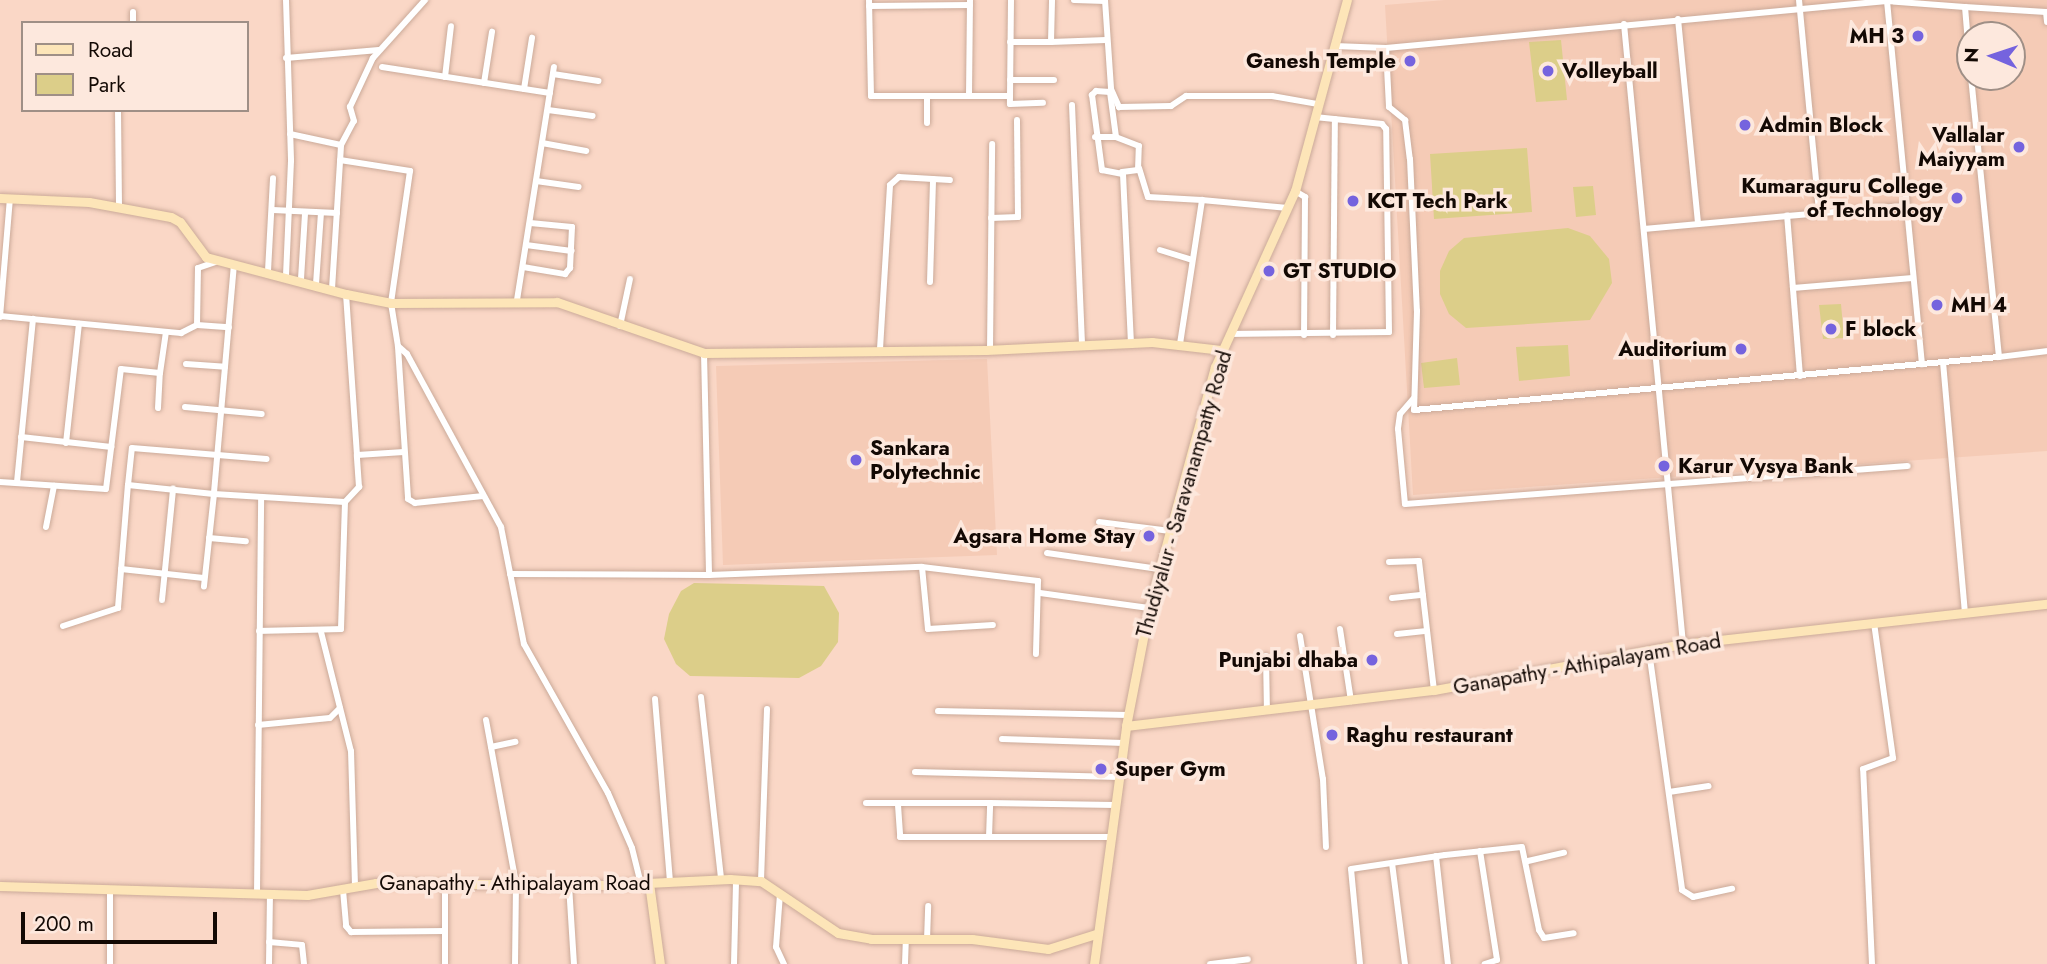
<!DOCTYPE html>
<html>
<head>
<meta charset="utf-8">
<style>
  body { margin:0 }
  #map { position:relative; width:2047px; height:964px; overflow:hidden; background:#fad7c6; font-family:Jost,sans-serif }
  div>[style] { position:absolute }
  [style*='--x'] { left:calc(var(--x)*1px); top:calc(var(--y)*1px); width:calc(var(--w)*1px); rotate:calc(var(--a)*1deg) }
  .built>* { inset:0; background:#f5cbb6 }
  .green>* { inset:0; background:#dcce89 }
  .roads { filter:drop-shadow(0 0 2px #cbaa99) drop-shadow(0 0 2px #cbaa99) }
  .street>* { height:6px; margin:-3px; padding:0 3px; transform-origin:3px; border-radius:3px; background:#fff }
  .secondary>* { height:9px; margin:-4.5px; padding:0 4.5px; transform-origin:4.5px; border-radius:4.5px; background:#fde5b8 }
  .dots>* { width:19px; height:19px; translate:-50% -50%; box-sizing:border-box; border:4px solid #fde8dd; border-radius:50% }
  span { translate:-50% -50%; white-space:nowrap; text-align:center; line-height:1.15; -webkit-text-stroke:7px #fde8dd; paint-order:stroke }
  .poi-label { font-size:21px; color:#130904; font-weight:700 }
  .right { translate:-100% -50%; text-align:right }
  .left { translate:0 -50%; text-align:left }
  .street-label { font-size:21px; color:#130904 }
  .legend { position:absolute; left:21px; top:21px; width:228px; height:91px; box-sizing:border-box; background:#fde8dd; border:2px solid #9f8f86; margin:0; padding:9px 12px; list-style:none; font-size:21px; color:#130904 }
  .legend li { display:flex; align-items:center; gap:14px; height:35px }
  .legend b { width:35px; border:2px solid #9f8f86 }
  .north { position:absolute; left:1956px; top:21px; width:70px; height:70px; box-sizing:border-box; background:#fde8dd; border:2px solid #9f8f86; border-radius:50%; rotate:272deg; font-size:19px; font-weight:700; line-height:28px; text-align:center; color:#130904 }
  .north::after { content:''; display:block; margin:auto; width:24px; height:32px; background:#7563de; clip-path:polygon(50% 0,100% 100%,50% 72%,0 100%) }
  .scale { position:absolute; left:21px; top:912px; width:196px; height:32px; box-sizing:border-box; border:4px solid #130904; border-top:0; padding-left:9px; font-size:21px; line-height:24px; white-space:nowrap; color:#130904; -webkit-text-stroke:5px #fde8dd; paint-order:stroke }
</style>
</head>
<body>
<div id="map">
  <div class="built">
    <div style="clip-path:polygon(evenodd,1445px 0,2047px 0,2047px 451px,1413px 495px,1385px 5px,1445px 0,1970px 35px,2012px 35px,2012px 77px,1970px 77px,1970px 35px)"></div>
    <div style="clip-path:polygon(987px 359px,997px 555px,723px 565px,716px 366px)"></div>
  </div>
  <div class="green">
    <div style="clip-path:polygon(1561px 40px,1567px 100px,1536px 102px,1529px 42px)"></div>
    <div style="clip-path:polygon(1527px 148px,1532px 212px,1434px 219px,1430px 154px)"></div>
    <div style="clip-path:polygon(1593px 186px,1596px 215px,1576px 217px,1573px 187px)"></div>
    <div style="clip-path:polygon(1568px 228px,1590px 236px,1609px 259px,1612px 283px,1590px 320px,1466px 328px,1449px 314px,1440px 294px,1440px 271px,1449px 251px,1464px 238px)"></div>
    <div style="clip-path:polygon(1841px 304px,1844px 338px,1823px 339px,1819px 305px)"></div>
    <div style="clip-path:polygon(1568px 345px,1570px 376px,1519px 381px,1516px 347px)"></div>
    <div style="clip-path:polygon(1457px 358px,1460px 385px,1424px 388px,1421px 363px)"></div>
    <div style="clip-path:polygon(694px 583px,824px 586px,839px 613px,838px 642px,821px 666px,799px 678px,690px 676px,676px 664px,664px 639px,669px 614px,681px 591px)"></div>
  </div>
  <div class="roads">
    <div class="street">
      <div style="--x:286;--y:0;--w:161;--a:88.2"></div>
      <div style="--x:291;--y:161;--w:115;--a:92.5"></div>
      <div style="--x:869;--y:0;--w:96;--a:88.8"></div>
      <div style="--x:871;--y:96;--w:139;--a:0"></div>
      <div style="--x:1011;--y:0;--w:104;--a:90.6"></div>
      <div style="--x:1010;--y:104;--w:33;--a:-2"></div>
      <div style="--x:1074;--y:0;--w:31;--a:2"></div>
      <div style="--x:1105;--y:0;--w:89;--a:86.1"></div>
      <div style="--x:1111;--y:89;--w:20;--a:66"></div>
      <div style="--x:1119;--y:107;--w:52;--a:-1.1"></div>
      <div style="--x:1171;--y:106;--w:18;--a:-34"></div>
      <div style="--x:1186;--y:96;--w:86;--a:0"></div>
      <div style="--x:1272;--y:96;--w:47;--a:9.9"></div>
      <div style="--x:1799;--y:0;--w:214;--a:84.6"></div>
      <div style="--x:1887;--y:1;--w:365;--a:84.5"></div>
      <div style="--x:869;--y:6;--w:101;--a:-0.6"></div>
      <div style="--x:1965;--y:7;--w:81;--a:3.5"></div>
      <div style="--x:2046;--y:12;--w:10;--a:84"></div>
      <div style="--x:133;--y:12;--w:11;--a:90"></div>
      <div style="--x:1678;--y:19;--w:206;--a:84.4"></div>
      <div style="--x:1624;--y:24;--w:623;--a:84.56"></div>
      <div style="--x:1010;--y:42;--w:41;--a:0"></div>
      <div style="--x:1051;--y:42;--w:42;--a:-88.6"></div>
      <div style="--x:1051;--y:42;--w:55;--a:-2.1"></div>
      <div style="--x:1335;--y:46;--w:51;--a:2.2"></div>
      <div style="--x:1386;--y:48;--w:503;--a:-5.36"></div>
      <div style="--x:1887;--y:1;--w:78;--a:4.4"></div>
      <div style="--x:1965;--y:7;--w:59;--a:85.2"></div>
      <div style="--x:1386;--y:48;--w:59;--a:87.1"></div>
      <div style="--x:1389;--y:107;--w:21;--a:39"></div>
      <div style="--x:1405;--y:120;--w:39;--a:83"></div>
      <div style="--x:1410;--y:159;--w:152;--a:87.4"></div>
      <div style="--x:1417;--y:311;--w:99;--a:91.7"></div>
      <div style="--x:1414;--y:410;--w:587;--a:-5.18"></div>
      <div style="--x:1999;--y:357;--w:281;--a:-95.7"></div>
      <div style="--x:286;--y:58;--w:93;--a:-4.9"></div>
      <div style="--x:382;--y:67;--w:170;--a:8.8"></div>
      <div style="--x:553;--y:74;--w:46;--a:8.8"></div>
      <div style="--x:445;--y:77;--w:51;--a:-83.3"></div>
      <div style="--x:1010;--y:80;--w:44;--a:0"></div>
      <div style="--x:484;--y:83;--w:52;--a:-81.1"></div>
      <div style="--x:524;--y:89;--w:52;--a:-81.1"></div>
      <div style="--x:969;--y:96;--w:96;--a:-89.4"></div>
      <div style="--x:927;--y:97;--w:26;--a:90"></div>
      <div style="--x:1072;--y:105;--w:240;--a:87.6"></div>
      <div style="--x:118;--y:110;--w:96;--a:89.4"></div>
      <div style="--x:548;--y:110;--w:45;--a:7.6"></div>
      <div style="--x:290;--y:134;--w:52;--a:12.2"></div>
      <div style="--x:1095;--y:137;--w:21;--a:0"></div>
      <div style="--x:542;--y:143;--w:45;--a:10.3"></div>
      <div style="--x:340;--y:160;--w:71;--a:8.9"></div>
      <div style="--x:410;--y:171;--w:133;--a:98.2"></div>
      <div style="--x:391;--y:303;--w:44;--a:80.8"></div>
      <div style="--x:398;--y:346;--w:12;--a:42"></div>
      <div style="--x:407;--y:354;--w:197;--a:61.5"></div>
      <div style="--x:501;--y:527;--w:119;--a:78.9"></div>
      <div style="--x:524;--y:644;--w:171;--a:60.6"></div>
      <div style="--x:608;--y:793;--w:60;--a:66.4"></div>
      <div style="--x:632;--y:848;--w:36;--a:76"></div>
      <div style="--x:1139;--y:168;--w:30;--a:73"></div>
      <div style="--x:1148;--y:197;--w:54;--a:3.2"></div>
      <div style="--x:1122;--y:172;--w:16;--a:-7"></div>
      <div style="--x:1138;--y:170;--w:24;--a:-88"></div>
      <div style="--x:1139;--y:146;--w:25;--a:-159"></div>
      <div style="--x:1116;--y:137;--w:45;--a:-97.6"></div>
      <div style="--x:1110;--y:92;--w:14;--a:-176"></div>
      <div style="--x:1096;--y:91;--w:6;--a:135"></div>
      <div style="--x:1092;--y:95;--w:76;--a:82.4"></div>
      <div style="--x:1102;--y:170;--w:21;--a:11"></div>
      <div style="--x:1123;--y:174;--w:169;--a:87.3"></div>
      <div style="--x:536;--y:181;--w:43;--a:7.9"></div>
      <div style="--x:1295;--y:191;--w:12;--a:31"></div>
      <div style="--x:1305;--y:197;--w:138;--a:90.4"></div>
      <div style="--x:273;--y:210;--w:64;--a:2.7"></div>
      <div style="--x:991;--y:218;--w:27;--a:-2"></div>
      <div style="--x:1018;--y:217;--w:97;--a:-90.6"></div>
      <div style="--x:1644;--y:229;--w:144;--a:-5.2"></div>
      <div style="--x:526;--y:245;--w:46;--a:7.4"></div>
      <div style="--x:1160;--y:250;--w:31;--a:17"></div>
      <div style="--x:234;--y:264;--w:231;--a:95"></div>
      <div style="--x:214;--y:494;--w:131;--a:3.5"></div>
      <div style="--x:345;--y:502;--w:21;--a:-47"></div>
      <div style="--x:359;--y:487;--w:32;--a:-94"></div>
      <div style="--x:523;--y:267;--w:43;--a:9.5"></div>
      <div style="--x:565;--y:274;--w:8;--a:-50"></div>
      <div style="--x:570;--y:268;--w:41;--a:-87.2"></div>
      <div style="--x:572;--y:227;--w:42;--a:-174.6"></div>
      <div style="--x:268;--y:271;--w:93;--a:-86.9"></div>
      <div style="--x:301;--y:279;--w:66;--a:-86.5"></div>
      <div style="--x:930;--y:282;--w:103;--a:-88.3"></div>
      <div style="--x:316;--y:284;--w:71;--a:-86"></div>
      <div style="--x:1793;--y:288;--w:120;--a:-4.8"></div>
      <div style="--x:332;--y:289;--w:144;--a:-86.4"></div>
      <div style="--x:341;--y:145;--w:27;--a:-62"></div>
      <div style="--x:354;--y:121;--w:15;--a:-106"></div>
      <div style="--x:350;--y:107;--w:54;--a:-64.9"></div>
      <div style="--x:373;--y:58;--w:78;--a:-48.1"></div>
      <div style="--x:346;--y:294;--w:161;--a:86.1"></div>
      <div style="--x:357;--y:455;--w:47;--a:-3.7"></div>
      <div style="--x:517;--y:300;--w:236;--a:-81"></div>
      <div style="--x:0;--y:316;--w:182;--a:5.4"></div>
      <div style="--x:181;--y:333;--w:18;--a:-27"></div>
      <div style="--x:197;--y:325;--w:57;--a:-89"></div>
      <div style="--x:198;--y:268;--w:21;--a:-19"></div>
      <div style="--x:0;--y:317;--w:119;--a:-85.2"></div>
      <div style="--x:197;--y:325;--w:32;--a:4"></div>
      <div style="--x:620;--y:326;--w:48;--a:-78"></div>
      <div style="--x:1230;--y:334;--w:159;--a:-0.7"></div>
      <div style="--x:1389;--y:332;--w:203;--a:-90.8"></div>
      <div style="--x:1386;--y:129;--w:6;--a:-129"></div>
      <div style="--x:1382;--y:124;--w:67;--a:-174"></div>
      <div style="--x:1333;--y:335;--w:216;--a:-89.5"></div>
      <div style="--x:1180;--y:344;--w:146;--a:-81.3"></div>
      <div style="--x:1202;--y:200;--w:86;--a:5.3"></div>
      <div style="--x:398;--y:347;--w:152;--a:86.2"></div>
      <div style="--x:408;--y:499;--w:8;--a:30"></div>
      <div style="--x:415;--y:503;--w:68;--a:-5.9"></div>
      <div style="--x:880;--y:349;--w:164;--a:-86.5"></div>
      <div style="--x:890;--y:185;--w:12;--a:-42"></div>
      <div style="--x:899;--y:177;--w:51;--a:3.4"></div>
      <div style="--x:990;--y:350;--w:206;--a:-89.4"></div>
      <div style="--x:704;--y:353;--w:222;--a:88.7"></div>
      <div style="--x:709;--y:575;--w:213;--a:-2.2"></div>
      <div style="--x:922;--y:567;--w:117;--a:6.9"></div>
      <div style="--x:1038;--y:581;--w:73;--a:91.6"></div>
      <div style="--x:1999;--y:357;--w:48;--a:-7.1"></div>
      <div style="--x:1943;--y:362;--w:251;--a:85"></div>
      <div style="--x:186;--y:364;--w:39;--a:4"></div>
      <div style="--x:1800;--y:376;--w:161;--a:-94.6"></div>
      <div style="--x:1787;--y:216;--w:119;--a:-4.8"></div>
      <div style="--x:1414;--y:398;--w:21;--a:131"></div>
      <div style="--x:1400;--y:414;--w:15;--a:98"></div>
      <div style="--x:1398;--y:429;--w:75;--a:84.7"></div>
      <div style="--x:1405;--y:504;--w:504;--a:-4.32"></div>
      <div style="--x:185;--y:407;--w:77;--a:5.2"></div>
      <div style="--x:158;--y:408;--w:35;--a:-87"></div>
      <div style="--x:21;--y:437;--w:91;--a:6.3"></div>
      <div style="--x:66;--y:443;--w:120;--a:-83.8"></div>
      <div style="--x:0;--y:482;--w:106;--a:3.8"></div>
      <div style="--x:106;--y:489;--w:121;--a:-82.9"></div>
      <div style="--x:121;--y:369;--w:39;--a:6"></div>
      <div style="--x:160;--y:373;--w:41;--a:-81.7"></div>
      <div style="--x:17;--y:482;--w:164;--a:-84.4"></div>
      <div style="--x:128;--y:485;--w:37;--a:-84"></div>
      <div style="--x:132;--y:448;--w:135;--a:4.7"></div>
      <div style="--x:1099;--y:522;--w:72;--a:7.2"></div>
      <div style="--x:46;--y:527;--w:42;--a:-79"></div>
      <div style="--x:209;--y:538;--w:37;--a:5"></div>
      <div style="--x:1047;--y:553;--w:113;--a:8.1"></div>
      <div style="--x:1389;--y:562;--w:30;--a:-2"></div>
      <div style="--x:1419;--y:561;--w:130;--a:83.4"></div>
      <div style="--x:922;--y:567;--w:62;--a:84.5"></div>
      <div style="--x:928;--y:629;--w:65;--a:-3.5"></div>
      <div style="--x:121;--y:569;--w:83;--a:6.2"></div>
      <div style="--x:510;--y:574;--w:199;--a:0.3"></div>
      <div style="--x:1040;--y:593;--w:110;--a:7.8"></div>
      <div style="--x:1392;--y:598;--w:31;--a:-6"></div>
      <div style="--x:162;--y:600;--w:112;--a:-84.3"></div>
      <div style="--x:63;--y:626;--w:58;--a:-18.1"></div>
      <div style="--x:118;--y:608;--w:123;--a:-85.4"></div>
      <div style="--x:128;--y:485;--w:86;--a:6"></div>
      <div style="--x:214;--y:494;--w:93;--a:96.2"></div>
      <div style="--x:1340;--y:629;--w:73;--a:81.3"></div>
      <div style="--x:259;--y:631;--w:82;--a:-1.4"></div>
      <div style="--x:341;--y:629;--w:127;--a:-88.2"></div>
      <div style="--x:321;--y:632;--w:123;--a:75.9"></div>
      <div style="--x:351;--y:751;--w:135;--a:88.3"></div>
      <div style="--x:1397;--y:634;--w:30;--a:-6"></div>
      <div style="--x:1300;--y:636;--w:145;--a:80.9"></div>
      <div style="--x:1323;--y:779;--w:68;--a:87.5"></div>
      <div style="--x:1649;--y:651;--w:241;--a:82.1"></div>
      <div style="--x:1682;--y:890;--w:13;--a:32"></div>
      <div style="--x:1693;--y:897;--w:40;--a:-12"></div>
      <div style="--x:1266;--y:656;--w:55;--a:89"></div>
      <div style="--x:701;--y:697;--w:183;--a:83.7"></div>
      <div style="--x:655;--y:699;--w:183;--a:85.3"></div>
      <div style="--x:938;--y:711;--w:190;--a:1.2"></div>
      <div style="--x:486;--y:720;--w:167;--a:79.6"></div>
      <div style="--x:516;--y:884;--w:80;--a:90.7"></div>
      <div style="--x:258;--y:725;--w:72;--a:-5.6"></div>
      <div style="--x:330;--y:718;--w:14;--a:-45"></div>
      <div style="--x:1002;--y:739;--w:122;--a:1.9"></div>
      <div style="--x:491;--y:747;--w:25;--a:-12"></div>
      <div style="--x:915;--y:772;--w:204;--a:1.4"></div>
      <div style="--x:1669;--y:792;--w:40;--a:-8.5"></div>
      <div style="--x:866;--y:803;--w:124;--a:0"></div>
      <div style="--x:898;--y:805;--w:32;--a:86"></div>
      <div style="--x:900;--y:837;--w:89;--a:0"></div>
      <div style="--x:1110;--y:837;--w:121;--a:180"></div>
      <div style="--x:989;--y:837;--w:34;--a:-88"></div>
      <div style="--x:990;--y:803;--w:125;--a:0.9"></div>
      <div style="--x:1480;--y:851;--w:110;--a:81.1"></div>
      <div style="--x:1497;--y:960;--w:13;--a:162"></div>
      <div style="--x:1436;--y:856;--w:109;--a:83.7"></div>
      <div style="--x:1528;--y:861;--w:37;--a:-13"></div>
      <div style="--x:1392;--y:863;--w:102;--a:82.7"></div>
      <div style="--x:761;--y:881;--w:172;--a:-88"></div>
      <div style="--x:445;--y:884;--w:80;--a:90"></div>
      <div style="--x:569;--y:885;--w:79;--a:86.4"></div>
      <div style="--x:343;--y:890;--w:36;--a:85"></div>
      <div style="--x:346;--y:926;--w:8;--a:50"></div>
      <div style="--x:351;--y:932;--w:94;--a:-0.6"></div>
      <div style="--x:110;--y:891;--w:73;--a:90"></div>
      <div style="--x:257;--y:894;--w:397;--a:-89.4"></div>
      <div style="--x:780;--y:894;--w:53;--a:94.3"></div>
      <div style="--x:776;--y:947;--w:19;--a:65"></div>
      <div style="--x:927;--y:940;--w:34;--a:-88"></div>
      <div style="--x:269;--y:942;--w:33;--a:5"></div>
      <div style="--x:302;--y:945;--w:19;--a:84"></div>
      <div style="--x:269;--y:964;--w:70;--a:-89.2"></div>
      <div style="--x:734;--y:964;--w:84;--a:-88.6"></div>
      <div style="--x:905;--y:964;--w:24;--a:-88"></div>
      <div style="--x:1210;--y:964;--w:38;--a:-7"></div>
      <div style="--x:1360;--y:964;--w:95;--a:-95.4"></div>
      <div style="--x:1351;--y:869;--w:95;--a:-8.5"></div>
      <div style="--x:1445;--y:855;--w:77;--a:-5.9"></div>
      <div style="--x:1522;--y:847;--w:85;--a:78.4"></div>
      <div style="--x:1539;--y:930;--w:9;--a:58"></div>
      <div style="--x:1544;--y:938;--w:30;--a:-9"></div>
      <div style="--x:1872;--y:964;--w:195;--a:-92.6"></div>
      <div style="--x:1863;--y:769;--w:32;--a:-20"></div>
      <div style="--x:1893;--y:758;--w:136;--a:-98"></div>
    </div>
    <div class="secondary">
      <div style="--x:0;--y:198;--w:89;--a:2.6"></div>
      <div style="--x:89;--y:202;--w:83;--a:10.4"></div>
      <div style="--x:171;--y:217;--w:10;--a:29"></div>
      <div style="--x:180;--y:222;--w:44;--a:53.4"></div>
      <div style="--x:206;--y:257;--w:145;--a:14.8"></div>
      <div style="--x:346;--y:294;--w:46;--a:11.3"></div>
      <div style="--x:391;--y:303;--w:166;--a:-0.3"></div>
      <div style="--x:557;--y:302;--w:156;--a:19.1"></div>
      <div style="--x:704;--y:353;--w:282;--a:-0.6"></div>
      <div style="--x:986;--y:350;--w:166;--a:-2.8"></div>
      <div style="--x:1152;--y:342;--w:69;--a:6.6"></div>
      <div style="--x:1126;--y:726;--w:310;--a:-6.7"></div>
      <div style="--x:1434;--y:690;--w:253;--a:-10.5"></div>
      <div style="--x:1683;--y:644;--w:366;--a:-6.3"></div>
      <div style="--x:649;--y:883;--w:82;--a:82.3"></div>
      <div style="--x:0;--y:886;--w:307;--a:1.7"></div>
      <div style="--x:307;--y:895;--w:70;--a:-9.9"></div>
      <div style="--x:376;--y:883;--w:230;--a:0.5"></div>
      <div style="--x:606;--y:885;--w:124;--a:-2.8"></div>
      <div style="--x:730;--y:879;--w:31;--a:4"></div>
      <div style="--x:761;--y:881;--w:93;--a:34"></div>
      <div style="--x:838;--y:933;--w:34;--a:10"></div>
      <div style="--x:871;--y:939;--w:101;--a:0"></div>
      <div style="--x:972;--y:939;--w:77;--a:7.5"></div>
      <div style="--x:1048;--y:949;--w:50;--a:-17.4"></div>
      <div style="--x:1094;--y:964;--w:240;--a:-82.3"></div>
      <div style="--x:1126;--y:726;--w:120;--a:-79"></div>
      <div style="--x:1149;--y:608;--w:250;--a:-74.7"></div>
      <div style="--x:1215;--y:367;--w:193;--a:-65.6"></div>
      <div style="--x:1295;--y:191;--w:198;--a:-74.8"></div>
    </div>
  </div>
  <div class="dots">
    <div style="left:1918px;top:36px;background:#7563de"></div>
    <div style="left:1410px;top:61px;background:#7563de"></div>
    <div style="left:1548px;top:71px;background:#7563de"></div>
    <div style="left:1745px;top:125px;background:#7563de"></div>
    <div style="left:2019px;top:147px;background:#7563de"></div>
    <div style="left:1957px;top:198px;background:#7563de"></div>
    <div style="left:1353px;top:201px;background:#7563de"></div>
    <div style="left:1269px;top:271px;background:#7563de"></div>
    <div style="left:1937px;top:305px;background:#7563de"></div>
    <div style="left:1831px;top:329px;background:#7563de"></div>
    <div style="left:1741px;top:349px;background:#7563de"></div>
    <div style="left:856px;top:460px;background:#7563de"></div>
    <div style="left:1664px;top:466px;background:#7563de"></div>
    <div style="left:1149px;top:536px;background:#7563de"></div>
    <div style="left:1372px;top:660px;background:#7563de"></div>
    <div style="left:1332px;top:735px;background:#7563de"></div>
    <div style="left:1101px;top:769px;background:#7563de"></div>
  </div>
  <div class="poi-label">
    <span class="right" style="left:1904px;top:36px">MH 3</span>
    <span class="right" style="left:1396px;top:61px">Ganesh Temple</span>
    <span class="left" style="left:1562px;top:71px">Volleyball</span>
    <span class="left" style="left:1759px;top:125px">Admin Block</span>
    <span class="right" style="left:2005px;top:147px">Vallalar<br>Maiyyam</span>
    <span class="right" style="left:1943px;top:198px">Kumaraguru College<br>of Technology</span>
    <span class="left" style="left:1367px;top:201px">KCT Tech Park</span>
    <span class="left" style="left:1283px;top:271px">GT STUDIO</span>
    <span class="left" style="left:1951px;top:305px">MH 4</span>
    <span class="left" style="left:1845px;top:329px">F block</span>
    <span class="right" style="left:1727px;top:349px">Auditorium</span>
    <span class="left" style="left:870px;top:460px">Sankara<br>Polytechnic</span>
    <span class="left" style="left:1678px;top:466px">Karur Vysya Bank</span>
    <span class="right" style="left:1135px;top:536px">Agsara Home Stay</span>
    <span class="right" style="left:1358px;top:660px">Punjabi dhaba</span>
    <span class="left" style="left:1346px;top:735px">Raghu restaurant</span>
    <span class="left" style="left:1115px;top:769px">Super Gym</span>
  </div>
  <div class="street-label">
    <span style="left:1184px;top:494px;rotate:-74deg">Thudiyalur - Saravanampatty Road</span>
    <span style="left:1587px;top:664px;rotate:-10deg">Ganapathy - Athipalayam Road</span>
    <span style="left:515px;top:883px">Ganapathy - Athipalayam Road</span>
  </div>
  <ul class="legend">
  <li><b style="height:9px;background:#fde5b8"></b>Road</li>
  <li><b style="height:19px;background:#dcce89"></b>Park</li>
  </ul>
  <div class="north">N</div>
  <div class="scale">200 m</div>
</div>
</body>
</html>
